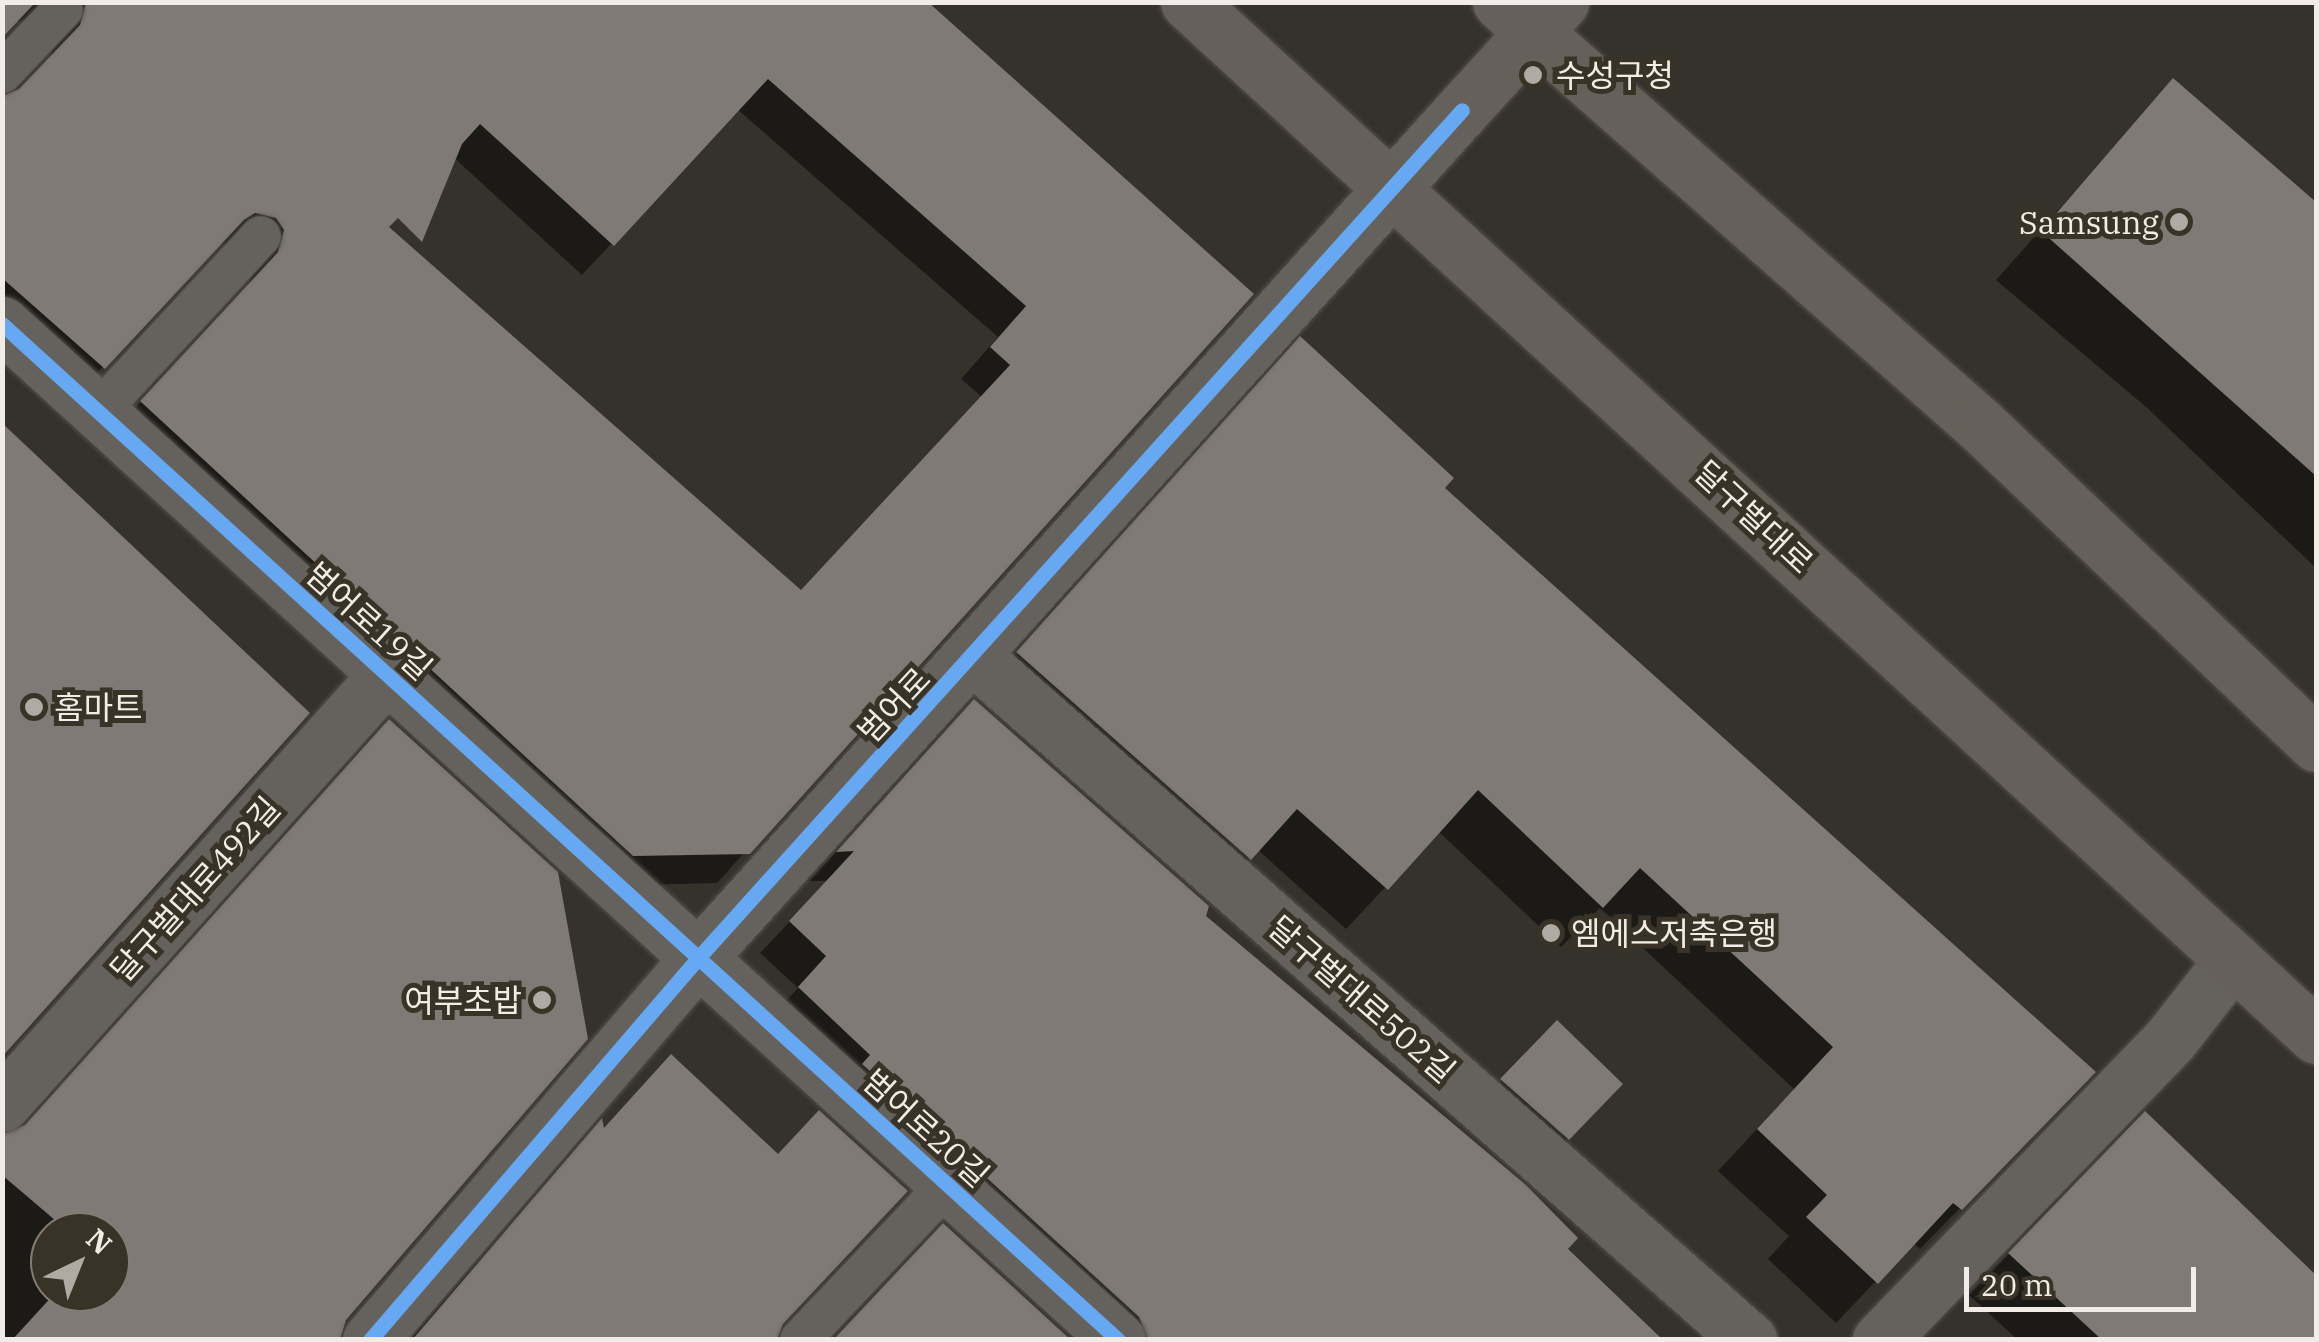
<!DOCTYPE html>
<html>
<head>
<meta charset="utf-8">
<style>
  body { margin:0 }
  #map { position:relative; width:2319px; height:1342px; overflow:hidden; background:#35312b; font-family:"IBM Plex Serif","Noto Sans KR",serif }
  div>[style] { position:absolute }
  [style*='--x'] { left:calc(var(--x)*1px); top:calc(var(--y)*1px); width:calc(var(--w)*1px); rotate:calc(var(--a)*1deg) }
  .shadow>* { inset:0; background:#0007 }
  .building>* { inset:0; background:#7f7a76 }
  .roads { filter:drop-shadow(0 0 2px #534f4b) drop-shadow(0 0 2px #534f4b) }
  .service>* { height:40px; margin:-20px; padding:0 20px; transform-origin:20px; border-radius:20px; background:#65625d }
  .minor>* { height:55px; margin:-27.5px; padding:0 27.5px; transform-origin:27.5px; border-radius:27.5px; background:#65625d }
  .secondary>* { height:55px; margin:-27.5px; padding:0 27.5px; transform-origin:27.5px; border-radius:27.5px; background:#656059 }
  .cycleway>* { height:15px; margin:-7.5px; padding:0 7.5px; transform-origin:7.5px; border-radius:7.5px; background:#66a8f1 }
  .dots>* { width:28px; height:28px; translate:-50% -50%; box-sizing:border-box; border:5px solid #393227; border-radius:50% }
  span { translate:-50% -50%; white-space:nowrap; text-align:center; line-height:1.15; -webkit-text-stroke:10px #393227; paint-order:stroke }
  .poi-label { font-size:32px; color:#f1ece5 }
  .left { translate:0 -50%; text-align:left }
  .right { translate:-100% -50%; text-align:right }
  .street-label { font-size:32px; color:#f1ece5 }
  .frame { position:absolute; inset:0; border:5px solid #f1ece5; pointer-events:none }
  .north { position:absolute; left:30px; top:1212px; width:100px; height:100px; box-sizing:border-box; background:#393227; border:2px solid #837c73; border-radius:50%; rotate:43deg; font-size:28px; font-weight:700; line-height:40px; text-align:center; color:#f1ece5 }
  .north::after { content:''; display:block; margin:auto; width:35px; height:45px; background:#afaba4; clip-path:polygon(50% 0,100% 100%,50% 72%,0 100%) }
  .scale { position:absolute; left:1964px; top:1267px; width:232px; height:45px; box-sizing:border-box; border:5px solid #f1ece5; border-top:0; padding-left:12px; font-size:30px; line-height:35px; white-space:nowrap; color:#f1ece5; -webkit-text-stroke:8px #393227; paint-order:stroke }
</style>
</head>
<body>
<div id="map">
  <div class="shadow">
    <div style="clip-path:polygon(evenodd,2px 2px,921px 2px,1251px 294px,717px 883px,602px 886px,112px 433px,249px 286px,254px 262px,246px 248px,222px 243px,73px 398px,2px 334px,2px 97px,18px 92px,50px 59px,57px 35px,38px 16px,15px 22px,2px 2px,737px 109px,998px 337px,961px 379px,982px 397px,800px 593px,386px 227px,450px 154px,582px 275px,737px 109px)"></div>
    <div style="clip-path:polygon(2173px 81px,2316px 205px,2316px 568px,2146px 407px,1996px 280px)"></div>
    <div style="clip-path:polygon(1300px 340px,1441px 488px,2092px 1072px,1920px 1249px,1913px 1242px,1836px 1323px,1768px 1259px,1789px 1236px,1718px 1171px,1794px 1089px,1600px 908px,1561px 947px,1438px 831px,1346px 929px,1257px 849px,1209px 898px,977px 694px)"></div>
    <div style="clip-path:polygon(974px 702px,1564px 1249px,1659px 1340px,1100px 1340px,769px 1019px,798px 988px,760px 953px,828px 881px,809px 881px)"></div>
    <div style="clip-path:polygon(evenodd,389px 722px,338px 1340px,2px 1340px,2px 1135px,22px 1129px,389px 722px,50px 1232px,110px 1232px,110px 1292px,50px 1292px,50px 1232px)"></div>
    <div style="clip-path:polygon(1533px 1048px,1568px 1138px,1543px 1163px,1478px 1105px)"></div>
    <div style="clip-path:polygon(2145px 1114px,2316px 1275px,2316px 1340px,2018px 1340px,1969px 1295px)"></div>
    <div style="clip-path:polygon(600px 1123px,781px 1322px,776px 1340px,410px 1340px)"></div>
  </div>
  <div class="building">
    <div style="clip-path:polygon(2px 2px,36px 2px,2px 38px)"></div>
    <div style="clip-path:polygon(evenodd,86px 2px,928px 2px,1254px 294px,750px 854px,633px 856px,140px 401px,278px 252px,284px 230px,276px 218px,255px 213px,244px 220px,105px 369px,2px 278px,2px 96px,19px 89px,80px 25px,86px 2px,768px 79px,1026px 306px,990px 347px,1010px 365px,801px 590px,389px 227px,398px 218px,422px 242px,462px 144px,480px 124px,614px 246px,768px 79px)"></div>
    <div style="clip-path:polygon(2173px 78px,2316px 202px,2316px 476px,2041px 231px)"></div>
    <div style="clip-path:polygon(1300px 336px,1454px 478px,1445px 488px,2096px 1072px,1962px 1210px,1953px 1203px,1878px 1284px,1806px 1217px,1827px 1195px,1757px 1129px,1833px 1047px,1640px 868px,1603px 908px,1478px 790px,1388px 890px,1297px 809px,1251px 860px,1016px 652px)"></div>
    <div style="clip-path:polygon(2px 423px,310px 713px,2px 1057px)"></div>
    <div style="clip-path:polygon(974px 699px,1209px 906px,1206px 916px,1526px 1185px,1578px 1238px,1568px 1249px,1663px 1340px,1148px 1340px,1139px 1317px,862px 1064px,870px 1055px,798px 987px,826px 956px,789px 921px,854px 851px,836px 852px)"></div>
    <div style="clip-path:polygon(389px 719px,558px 872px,588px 1039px,346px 1320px,340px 1340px,12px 1340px,56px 1292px,110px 1292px,110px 1232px,69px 1232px,2px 1175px,2px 1134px,25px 1125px)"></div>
    <div style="clip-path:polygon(1557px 1020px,1623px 1084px,1569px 1140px,1500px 1079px)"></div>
    <div style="clip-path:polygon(671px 1054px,778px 1154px,819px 1110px,908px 1191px,783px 1324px,777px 1340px,412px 1340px,602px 1118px,604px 1128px)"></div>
    <div style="clip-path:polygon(2145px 1111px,2316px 1275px,2316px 1340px,2102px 1340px,2008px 1253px)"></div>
    <div style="clip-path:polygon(943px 1223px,1071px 1340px,833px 1340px)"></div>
  </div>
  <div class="roads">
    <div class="service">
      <div style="--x:2;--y:73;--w:88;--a:-46.4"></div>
      <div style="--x:99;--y:411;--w:238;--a:-47.2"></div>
      <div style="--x:800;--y:1340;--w:214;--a:-46.5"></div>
    </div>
    <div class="minor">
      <div style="--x:2;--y:324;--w:1509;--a:42.31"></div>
      <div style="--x:975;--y:658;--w:1032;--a:41.38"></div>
      <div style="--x:2;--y:1104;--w:577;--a:-48.16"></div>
      <div style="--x:370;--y:1340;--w:503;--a:-49.35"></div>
      <div style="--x:698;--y:958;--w:1141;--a:-47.98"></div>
      <div style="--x:1880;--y:1340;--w:416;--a:-46"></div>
      <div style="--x:2169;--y:1041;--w:104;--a:-52"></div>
    </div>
    <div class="secondary">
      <div style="--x:1188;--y:2;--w:1530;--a:42.51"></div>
      <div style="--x:1500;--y:2;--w:638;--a:41.38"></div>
      <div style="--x:1979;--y:424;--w:465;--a:43.5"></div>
      <div style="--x:1462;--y:110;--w:147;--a:-47.5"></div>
    </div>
  </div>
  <div class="cycleway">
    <div style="--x:2;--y:324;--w:1509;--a:42.31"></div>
    <div style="--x:370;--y:1340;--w:503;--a:-49.35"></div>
    <div style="--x:698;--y:958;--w:1141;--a:-47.98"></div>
  </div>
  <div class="dots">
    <div style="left:1533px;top:75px;background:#afaba4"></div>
    <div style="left:2179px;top:222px;background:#afaba4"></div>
    <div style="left:34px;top:707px;background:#afaba4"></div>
    <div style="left:1551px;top:933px;background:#afaba4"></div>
    <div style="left:542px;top:1000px;background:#afaba4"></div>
  </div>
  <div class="poi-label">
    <span class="left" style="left:1556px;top:75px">수성구청</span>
    <span class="right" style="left:2159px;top:222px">Samsung</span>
    <span class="left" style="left:54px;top:707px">홈마트</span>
    <span class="left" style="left:1571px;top:933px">엠에스저축은행</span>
    <span class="right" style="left:522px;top:1000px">여부초밥</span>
  </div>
  <div class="street-label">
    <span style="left:1754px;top:517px;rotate:43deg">달구벌대로</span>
    <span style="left:369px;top:621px;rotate:42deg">범어로19길</span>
    <span style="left:894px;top:705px;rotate:-47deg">범어로</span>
    <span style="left:195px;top:889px;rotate:-48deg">달구벌대로492길</span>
    <span style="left:1362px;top:999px;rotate:41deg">달구벌대로502길</span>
    <span style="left:926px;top:1128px;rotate:42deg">범어로20길</span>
  </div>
  <div class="frame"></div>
  <div class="north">N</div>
  <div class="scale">20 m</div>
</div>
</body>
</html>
